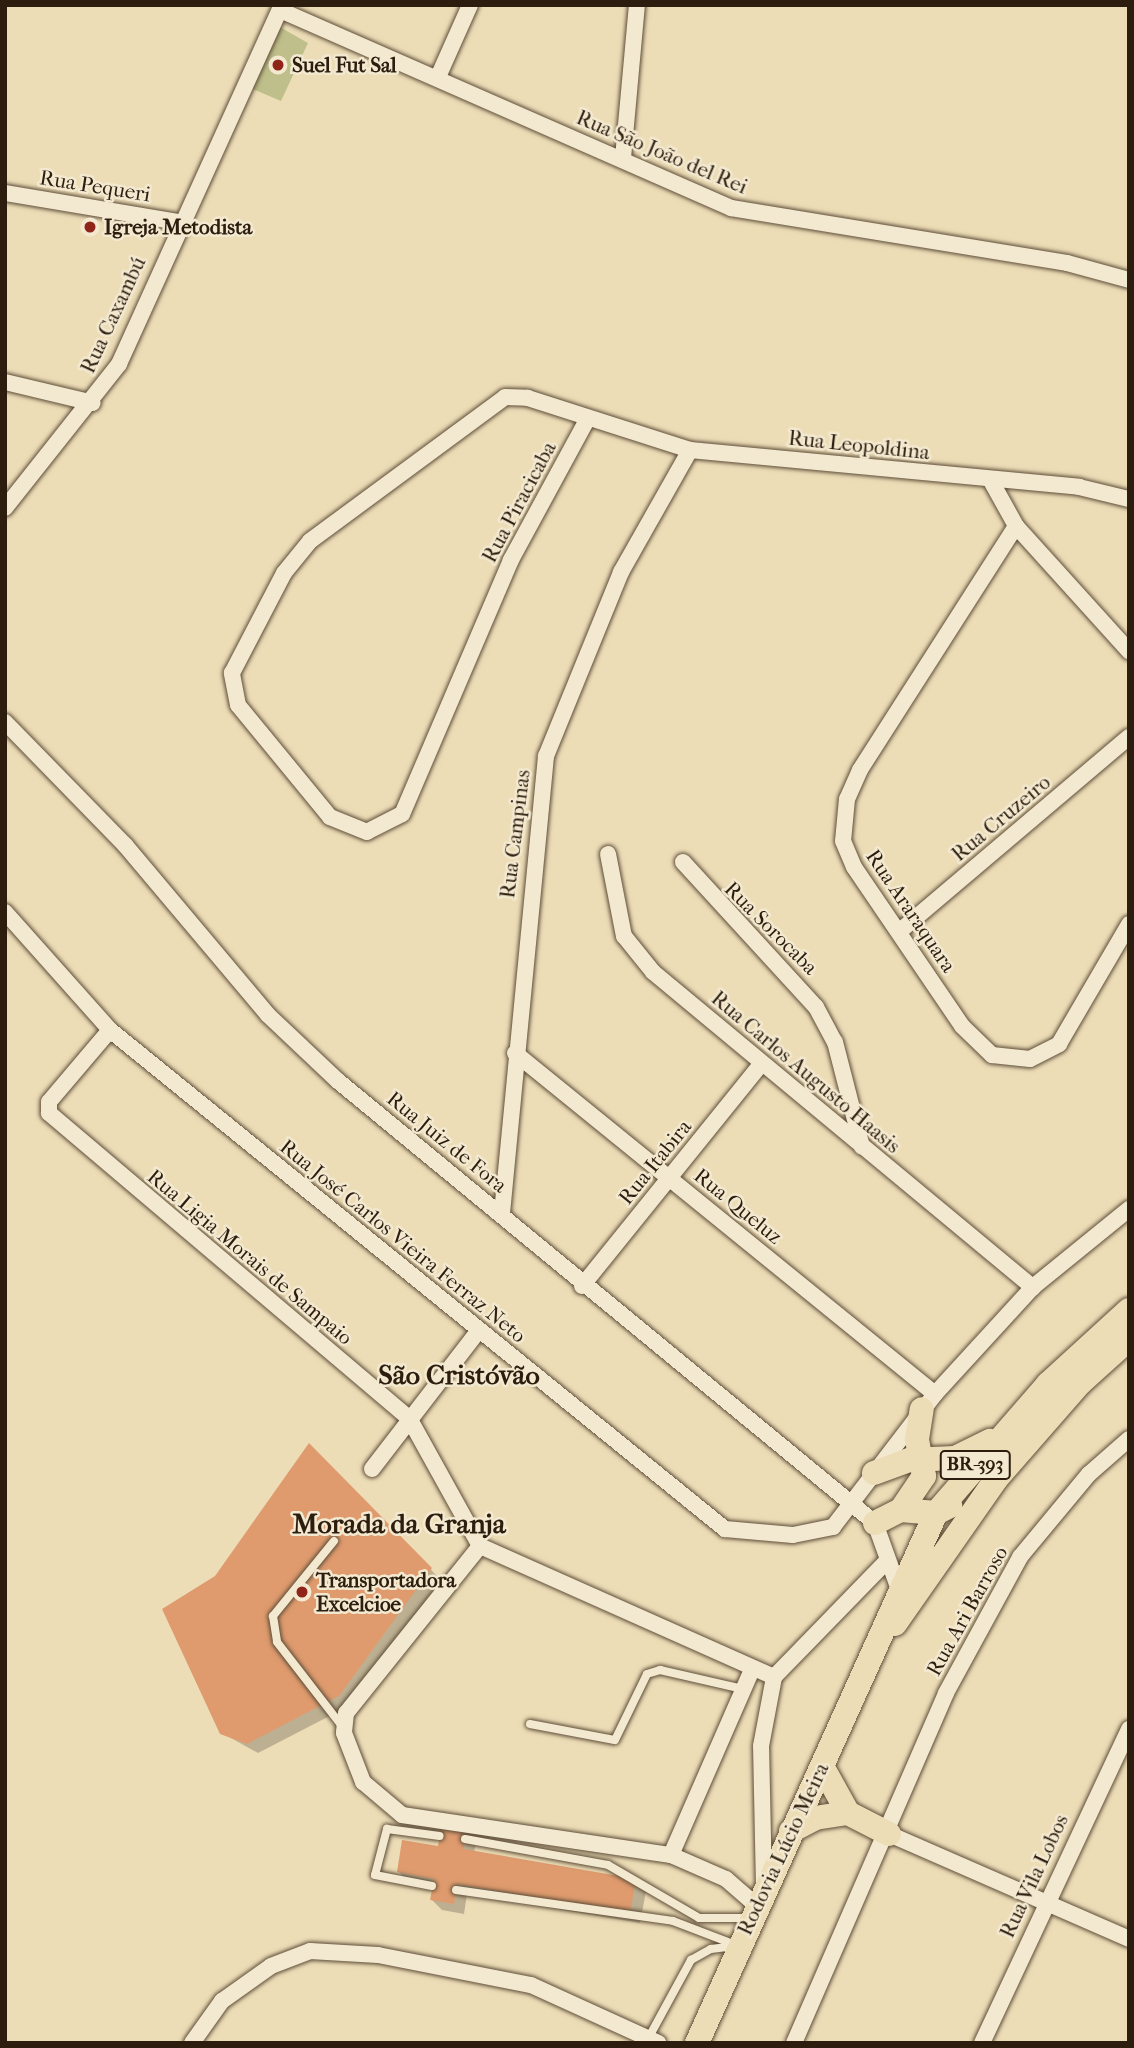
<!DOCTYPE html>
<html>
<head>
<meta charset="utf-8">
<style>
  body { margin:0 }
  #map { position:relative; width:1134px; height:2048px; overflow:hidden; background:#edddb7; font-family:"IM FELL French Canon",serif }
  div>[style] { position:absolute }
  [style*='--x'] { left:calc(var(--x)*1px); top:calc(var(--y)*1px); width:calc(var(--w)*1px); rotate:calc(var(--a)*1deg) }
  .green>* { inset:0; background:#bebf8a }
  .shadow>* { inset:0; background:#0003 }
  .building>* { inset:0; background:#df9b6e }
  .roads { filter:drop-shadow(0 0 2px #5d4d38) drop-shadow(0 0 2px #5d4d38) }
  .lane>* { height:8px; margin:-4px; padding:0 4px; transform-origin:4px; border-radius:4px; background:#f3e9d0 }
  .street>* { height:16px; margin:-8px; padding:0 8px; transform-origin:8px; border-radius:8px; background:#f3e9d0 }
  .primary>* { height:24px; margin:-12px; padding:0 12px; transform-origin:12px; border-radius:12px; background:#edddb7 }
  .dots>* { width:19px; height:19px; translate:-50% -50%; box-sizing:border-box; border:4px solid #f3e9d0; border-radius:50% }
  span { translate:-50% -50%; white-space:nowrap; text-align:center; line-height:1.15; -webkit-text-stroke:5px #f3e9d0; paint-order:stroke }
  .shield-label span { padding:2px 5px; background:#f3e9d0; border:2px solid; border-radius:5px; -webkit-text-stroke-width:0 }
  .shield-label { font-size:19px; color:#2d1d0e; font-weight:700 }
  .poi-label { font-size:21px; color:#2d1d0e; font-weight:700 }
  .left { translate:0 -50%; text-align:left }
  .street-label { font-size:21px; color:#2d1d0e }
  .district-label { font-size:28px; color:#2d1d0e; font-weight:700 }
  .frame { position:absolute; inset:0; border:7px solid #2d1d0e; pointer-events:none }
</style>
</head>
<body>
<div id="map">
  <div class="green">
    <div style="clip-path:polygon(278px 26px,308px 43px,281px 101px,248px 87px)"></div>
  </div>
  <div class="shadow">
    <div style="clip-path:polygon(309px 1446px,441px 1580px,349px 1706px,258px 1753px,222px 1733px,216px 1577px)"></div>
    <div style="clip-path:polygon(466px 1833px,476px 1843px,474px 1853px,635px 1881px,646px 1891px,640px 1923px,467px 1894px,464px 1914px,442px 1910px,432px 1900px,434px 1886px,409px 1882px,399px 1872px)"></div>
  </div>
  <div class="building">
    <div style="clip-path:polygon(309px 1443px,432px 1568px,339px 1696px,247px 1744px,220px 1734px,162px 1609px,215px 1576px)"></div>
    <div style="clip-path:polygon(441px 1827px,466px 1831px,464px 1849px,636px 1879px,630px 1914px,457px 1884px,454px 1904px,430px 1900px,434px 1879px,397px 1872px,402px 1840px,438px 1846px)"></div>
  </div>
  <div class="roads">
    <div class="lane">
      <div style="--x:334;--y:1541;--w:97;--a:129.1"></div>
      <div style="--x:273;--y:1616;--w:26;--a:81"></div>
      <div style="--x:277;--y:1642;--w:106;--a:52.3"></div>
      <div style="--x:530;--y:1724;--w:86;--a:10.7"></div>
      <div style="--x:615;--y:1740;--w:73;--a:-64.1"></div>
      <div style="--x:647;--y:1674;--w:14;--a:-17"></div>
      <div style="--x:660;--y:1670;--w:85;--a:12.9"></div>
      <div style="--x:465;--y:1839;--w:145;--a:10.3"></div>
      <div style="--x:608;--y:1865;--w:105;--a:30.2"></div>
      <div style="--x:699;--y:1918;--w:48;--a:0"></div>
      <div style="--x:432;--y:1886;--w:58;--a:-169.1"></div>
      <div style="--x:375;--y:1875;--w:48;--a:-75.4"></div>
      <div style="--x:387;--y:1829;--w:53;--a:7.5"></div>
      <div style="--x:456;--y:1890;--w:219;--a:8.1"></div>
      <div style="--x:673;--y:1921;--w:70;--a:21"></div>
      <div style="--x:649;--y:2037;--w:88;--a:-61.4"></div>
      <div style="--x:691;--y:1960;--w:23;--a:-29"></div>
      <div style="--x:711;--y:1949;--w:24;--a:-7"></div>
    </div>
    <div class="street">
      <div style="--x:280;--y:10;--w:493;--a:23.7"></div>
      <div style="--x:731;--y:208;--w:340;--a:9.3"></div>
      <div style="--x:1067;--y:263;--w:64;--a:15.3"></div>
      <div style="--x:438;--y:77;--w:79;--a:-66"></div>
      <div style="--x:623;--y:158;--w:154;--a:-84.8"></div>
      <div style="--x:5;--y:193;--w:176;--a:9.5"></div>
      <div style="--x:5;--y:382;--w:90;--a:13.4"></div>
      <div style="--x:588;--y:418;--w:162;--a:118.5"></div>
      <div style="--x:511;--y:560;--w:276;--a:113.2"></div>
      <div style="--x:402;--y:814;--w:39;--a:153"></div>
      <div style="--x:367;--y:832;--w:40;--a:-158"></div>
      <div style="--x:330;--y:817;--w:145;--a:-129.4"></div>
      <div style="--x:238;--y:705;--w:33;--a:-101"></div>
      <div style="--x:232;--y:673;--w:113;--a:-62.5"></div>
      <div style="--x:284;--y:573;--w:41;--a:-50.9"></div>
      <div style="--x:310;--y:541;--w:242;--a:-36.4"></div>
      <div style="--x:505;--y:397;--w:23;--a:2"></div>
      <div style="--x:528;--y:398;--w:170;--a:17.8"></div>
      <div style="--x:690;--y:450;--w:391;--a:5.4"></div>
      <div style="--x:1079;--y:487;--w:51;--a:13.5"></div>
      <div style="--x:990;--y:479;--w:54;--a:61"></div>
      <div style="--x:1016;--y:526;--w:169;--a:47.9"></div>
      <div style="--x:5;--y:508;--w:184;--a:-51.6"></div>
      <div style="--x:119;--y:364;--w:394;--a:-65.6"></div>
      <div style="--x:1016;--y:526;--w:290;--a:122.6"></div>
      <div style="--x:860;--y:770;--w:32;--a:114"></div>
      <div style="--x:847;--y:799;--w:42;--a:95.4"></div>
      <div style="--x:843;--y:841;--w:28;--a:67"></div>
      <div style="--x:854;--y:867;--w:192;--a:55.8"></div>
      <div style="--x:962;--y:1026;--w:42;--a:44"></div>
      <div style="--x:992;--y:1055;--w:38;--a:6"></div>
      <div style="--x:1030;--y:1059;--w:33;--a:-27"></div>
      <div style="--x:1059;--y:1044;--w:139;--a:-59.7"></div>
      <div style="--x:5;--y:722;--w:172;--a:45.7"></div>
      <div style="--x:125;--y:845;--w:222;--a:49.9"></div>
      <div style="--x:268;--y:1015;--w:96;--a:43.3"></div>
      <div style="--x:338;--y:1081;--w:696;--a:39.46"></div>
      <div style="--x:875;--y:1523;--w:68;--a:70.2"></div>
      <div style="--x:608;--y:854;--w:84;--a:79"></div>
      <div style="--x:624;--y:936;--w:46;--a:51.1"></div>
      <div style="--x:653;--y:972;--w:494;--a:39.7"></div>
      <div style="--x:683;--y:862;--w:197;--a:47.5"></div>
      <div style="--x:816;--y:1007;--w:40;--a:62"></div>
      <div style="--x:835;--y:1042;--w:108;--a:75.6"></div>
      <div style="--x:5;--y:912;--w:158;--a:48.3"></div>
      <div style="--x:110;--y:1030;--w:792;--a:39.06"></div>
      <div style="--x:725;--y:1529;--w:68;--a:5"></div>
      <div style="--x:793;--y:1535;--w:41;--a:-11.3"></div>
      <div style="--x:833;--y:1527;--w:168;--a:-52.5"></div>
      <div style="--x:935;--y:1394;--w:145;--a:-47.5"></div>
      <div style="--x:1033;--y:1287;--w:124;--a:-39.1"></div>
      <div style="--x:900;--y:931;--w:300;--a:-40.3"></div>
      <div style="--x:110;--y:1030;--w:94;--a:130.3"></div>
      <div style="--x:49;--y:1102;--w:11;--a:90"></div>
      <div style="--x:49;--y:1113;--w:472;--a:40.3"></div>
      <div style="--x:409;--y:1418;--w:146;--a:61"></div>
      <div style="--x:480;--y:1546;--w:322;--a:24"></div>
      <div style="--x:515;--y:1053;--w:541;--a:39.07"></div>
      <div style="--x:502;--y:1213;--w:459;--a:-84.5"></div>
      <div style="--x:546;--y:756;--w:199;--a:-67.8"></div>
      <div style="--x:621;--y:572;--w:140;--a:-60.5"></div>
      <div style="--x:582;--y:1286;--w:285;--a:-51.1"></div>
      <div style="--x:372;--y:1469;--w:175;--a:-52.4"></div>
      <div style="--x:480;--y:1546;--w:214;--a:128.7"></div>
      <div style="--x:346;--y:1713;--w:20;--a:96"></div>
      <div style="--x:344;--y:1733;--w:53;--a:68.8"></div>
      <div style="--x:363;--y:1782;--w:51;--a:40.2"></div>
      <div style="--x:402;--y:1815;--w:272;--a:8.5"></div>
      <div style="--x:671;--y:1855;--w:60;--a:23.6"></div>
      <div style="--x:726;--y:1879;--w:40;--a:41"></div>
      <div style="--x:774;--y:1677;--w:162;--a:-45.8"></div>
      <div style="--x:889;--y:1834;--w:262;--a:23.6"></div>
      <div style="--x:671;--y:1855;--w:200;--a:-66.4"></div>
      <div style="--x:764;--y:1887;--w:141;--a:-91.2"></div>
      <div style="--x:761;--y:1746;--w:70;--a:-79.3"></div>
      <div style="--x:192;--y:2043;--w:52;--a:-54.5"></div>
      <div style="--x:222;--y:2001;--w:60;--a:-35.5"></div>
      <div style="--x:271;--y:1966;--w:42;--a:-21"></div>
      <div style="--x:310;--y:1951;--w:68;--a:3.4"></div>
      <div style="--x:378;--y:1955;--w:156;--a:11.1"></div>
      <div style="--x:531;--y:1985;--w:140;--a:24.5"></div>
      <div style="--x:794;--y:2043;--w:382;--a:-66.5"></div>
      <div style="--x:946;--y:1693;--w:155;--a:-61.4"></div>
      <div style="--x:1020;--y:1557;--w:108;--a:-50.3"></div>
      <div style="--x:1089;--y:1474;--w:53;--a:-41.2"></div>
      <div style="--x:982;--y:2043;--w:347;--a:-64.9"></div>
    </div>
    <div class="primary">
      <div style="--x:874;--y:1473;--w:37;--a:-20"></div>
      <div style="--x:909;--y:1460;--w:46;--a:-2.5"></div>
      <div style="--x:955;--y:1458;--w:39;--a:-26"></div>
      <div style="--x:901;--y:1510;--w:41;--a:-55.9"></div>
      <div style="--x:924;--y:1476;--w:38;--a:-101"></div>
      <div style="--x:917;--y:1439;--w:30;--a:-81"></div>
      <div style="--x:875;--y:1523;--w:29;--a:-27"></div>
      <div style="--x:901;--y:1510;--w:35;--a:5"></div>
      <div style="--x:936;--y:1513;--w:16;--a:-27"></div>
      <div style="--x:895;--y:1624;--w:177;--a:-55.1"></div>
      <div style="--x:996;--y:1479;--w:128;--a:-48.8"></div>
      <div style="--x:1080;--y:1383;--w:66;--a:-41.9"></div>
      <div style="--x:822;--y:1766;--w:54;--a:61"></div>
      <div style="--x:791;--y:1831;--w:27;--a:-28"></div>
      <div style="--x:815;--y:1818;--w:33;--a:-9"></div>
      <div style="--x:848;--y:1813;--w:46;--a:27.1"></div>
      <div style="--x:697;--y:2043;--w:581;--a:-65.73"></div>
      <div style="--x:936;--y:1513;--w:171;--a:-49"></div>
      <div style="--x:1048;--y:1384;--w:110;--a:-42.4"></div>
    </div>
  </div>
  <div class="dots">
    <div style="left:278px;top:65px;background:#8f2418"></div>
    <div style="left:90px;top:227px;background:#8f2418"></div>
    <div style="left:302px;top:1592px;background:#8f2418"></div>
  </div>
  <div class="shield-label">
    <span style="left:975px;top:1465px">BR-393</span>
  </div>
  <div class="poi-label">
    <span class="left" style="left:292px;top:65px">Suel Fut Sal</span>
    <span class="left" style="left:104px;top:227px">Igreja Metodista</span>
    <span class="left" style="left:316px;top:1592px">Transportadora<br>Excelcioe</span>
  </div>
  <div class="street-label">
    <span style="left:662px;top:152px;rotate:23deg">Rua São João del Rei</span>
    <span style="left:95px;top:186px;rotate:9deg">Rua Pequeri</span>
    <span style="left:113px;top:315px;rotate:-65deg">Rua Caxambú</span>
    <span style="left:859px;top:445px;rotate:6deg">Rua Leopoldina</span>
    <span style="left:519px;top:502px;rotate:-62deg">Rua Piracicaba</span>
    <span style="left:1001px;top:818px;rotate:-40deg">Rua Cruzeiro</span>
    <span style="left:515px;top:834px;rotate:-83deg">Rua Campinas</span>
    <span style="left:911px;top:911px;rotate:56deg">Rua Araraquara</span>
    <span style="left:771px;top:928px;rotate:45deg">Rua Sorocaba</span>
    <span style="left:806px;top:1072px;rotate:40deg">Rua Carlos Augusto Haasis</span>
    <span style="left:447px;top:1142px;rotate:39deg">Rua Juiz de Fora</span>
    <span style="left:655px;top:1162px;rotate:-51deg">Rua Itabira</span>
    <span style="left:738px;top:1206px;rotate:39deg">Rua Queluz</span>
    <span style="left:403px;top:1241px;rotate:39deg">Rua José Carlos Vieira Ferraz Neto</span>
    <span style="left:250px;top:1257px;rotate:40deg">Rua Ligia Morais de Sampaio</span>
    <span style="left:967px;top:1611px;rotate:-61deg">Rua Ari Barroso</span>
    <span style="left:783px;top:1849px;rotate:-65deg">Rodovia Lúcio Meira</span>
    <span style="left:1034px;top:1876px;rotate:-65deg">Rua Vila Lobos</span>
  </div>
  <div class="district-label">
    <span style="left:459px;top:1375px">São Cristóvão</span>
    <span style="left:399px;top:1524px">Morada da Granja</span>
  </div>
  <div class="frame"></div>
</div>
</body>
</html>
